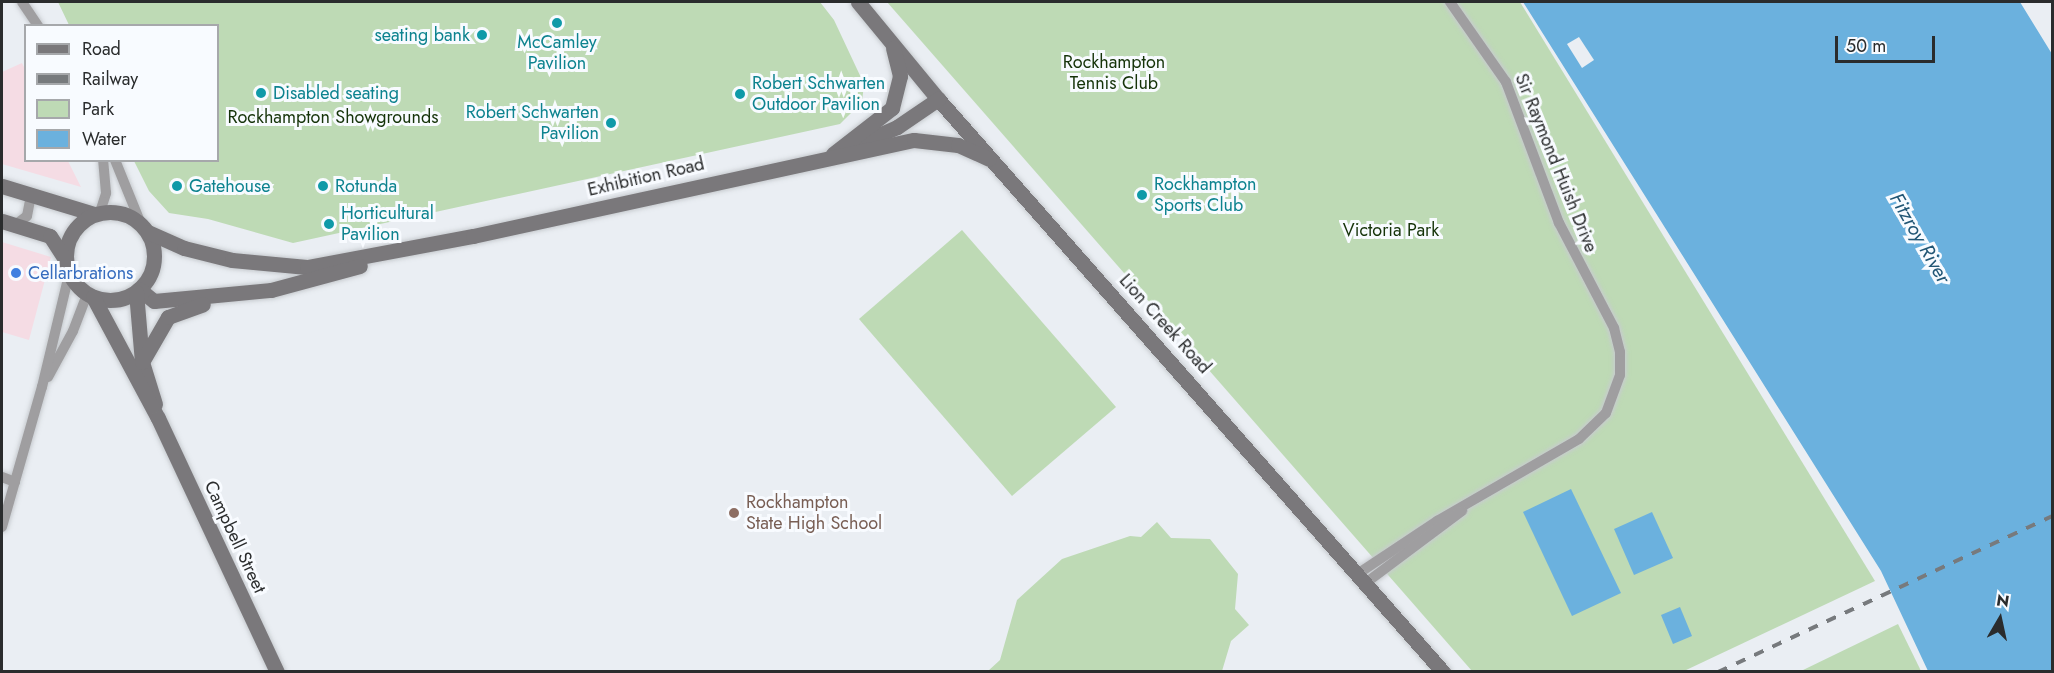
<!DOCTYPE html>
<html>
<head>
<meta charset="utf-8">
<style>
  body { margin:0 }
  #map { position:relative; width:2054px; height:673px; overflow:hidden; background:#eaeef3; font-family:Jost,sans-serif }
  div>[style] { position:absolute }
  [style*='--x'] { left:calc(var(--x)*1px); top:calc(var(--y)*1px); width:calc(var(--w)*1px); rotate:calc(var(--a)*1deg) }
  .commercial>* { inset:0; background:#f5dce4 }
  .green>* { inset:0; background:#bedab5 }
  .water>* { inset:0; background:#6bb1de }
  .pier>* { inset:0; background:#eaeef3 }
  .roads { filter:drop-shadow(0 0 2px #c7cbcf) drop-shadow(0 0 2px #c7cbcf) }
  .street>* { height:10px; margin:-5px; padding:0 5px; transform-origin:5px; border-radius:5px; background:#9f9ea0 }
  .secondary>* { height:15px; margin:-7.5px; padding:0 7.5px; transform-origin:7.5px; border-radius:7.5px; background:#7a787b }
  .secondary>.ring { margin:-7.5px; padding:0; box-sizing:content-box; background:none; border:15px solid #7a787b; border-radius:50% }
  .rail>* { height:4px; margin-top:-2px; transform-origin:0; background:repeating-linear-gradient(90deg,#777a7d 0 10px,transparent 0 20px) }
  .dots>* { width:16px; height:16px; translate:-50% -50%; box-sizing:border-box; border:3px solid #f8fbff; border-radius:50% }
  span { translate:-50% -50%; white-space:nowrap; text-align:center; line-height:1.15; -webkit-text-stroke:6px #f8fbff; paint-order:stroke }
  .culture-label { font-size:18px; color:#0d838f }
  .right { translate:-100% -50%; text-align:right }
  .left { translate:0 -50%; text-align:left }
  .park-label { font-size:18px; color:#153309 }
  .street-label { font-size:18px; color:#2a2c2d }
  .shop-label { font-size:18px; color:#366cbe }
  .education-label { font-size:18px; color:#785e54 }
  .water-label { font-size:20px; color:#215675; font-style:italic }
  .frame { position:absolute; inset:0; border:3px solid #2a2c2d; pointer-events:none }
  .legend { position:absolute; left:24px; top:24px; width:195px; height:138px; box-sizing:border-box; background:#f8fbff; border:2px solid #a6a8ab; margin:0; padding:8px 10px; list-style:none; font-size:18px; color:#2a2c2d }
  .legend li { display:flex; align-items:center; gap:12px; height:30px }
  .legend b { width:30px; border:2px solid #a6a8ab }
  .north { position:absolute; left:1970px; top:589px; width:60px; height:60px; -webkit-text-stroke:4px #f8fbff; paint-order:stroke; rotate:9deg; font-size:16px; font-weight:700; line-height:24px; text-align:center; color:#2a2c2d }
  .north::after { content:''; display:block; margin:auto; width:21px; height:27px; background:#2a2c2d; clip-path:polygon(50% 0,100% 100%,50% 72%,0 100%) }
  .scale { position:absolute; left:1835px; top:36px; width:100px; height:27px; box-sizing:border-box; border:3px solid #2a2c2d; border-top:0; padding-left:8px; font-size:18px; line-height:21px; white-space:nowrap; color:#2a2c2d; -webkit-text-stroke:4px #f8fbff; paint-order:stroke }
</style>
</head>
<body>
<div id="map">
  <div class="commercial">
    <div style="clip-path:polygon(22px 63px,26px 71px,26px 160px,68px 161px,81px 187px,2px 164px,2px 72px)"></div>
    <div style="clip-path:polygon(2px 242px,51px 257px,29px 340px,2px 332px)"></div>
  </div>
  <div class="green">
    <div style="clip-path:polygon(58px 2px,820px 2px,834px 20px,864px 84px,862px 102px,840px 124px,293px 243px,208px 219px,169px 213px,149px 191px,134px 161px,218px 160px,218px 26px,69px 25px)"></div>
    <div style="clip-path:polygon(887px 2px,1520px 2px,1875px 581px,1684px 671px,1472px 671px)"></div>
    <div style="clip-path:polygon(962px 230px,1116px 407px,1012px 496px,859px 319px)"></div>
    <div style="clip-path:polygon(1157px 522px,1171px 538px,1210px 539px,1238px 574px,1235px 609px,1249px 625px,1231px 641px,1222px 671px,988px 671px,1000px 660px,1017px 600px,1062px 559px,1130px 536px,1141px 537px)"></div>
    <div style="clip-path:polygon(1898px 624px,1921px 671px,1801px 671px)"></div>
  </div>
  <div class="water">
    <div style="clip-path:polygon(1523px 2px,2020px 2px,2052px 54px,2052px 671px,1928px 671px,1881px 571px)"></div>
    <div style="clip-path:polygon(1571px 489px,1621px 593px,1572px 616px,1523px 512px)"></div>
    <div style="clip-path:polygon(1652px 512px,1673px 558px,1634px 575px,1614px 529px)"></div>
    <div style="clip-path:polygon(1680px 607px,1692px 636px,1673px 644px,1661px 615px)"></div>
  </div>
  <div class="pier">
    <div style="clip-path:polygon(1579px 37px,1594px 60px,1582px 68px,1567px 44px)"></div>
  </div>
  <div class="roads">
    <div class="street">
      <div style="--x:22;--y:2;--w:29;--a:56"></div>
      <div style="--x:115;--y:160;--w:69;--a:67.9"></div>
      <div style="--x:100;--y:212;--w:20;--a:-72"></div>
      <div style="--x:106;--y:193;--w:33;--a:-95"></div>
      <div style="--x:15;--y:225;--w:15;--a:-37"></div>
      <div style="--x:27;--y:216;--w:20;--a:-79"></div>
      <div style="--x:48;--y:377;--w:52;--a:-61.5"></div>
      <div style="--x:73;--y:331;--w:40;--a:-69"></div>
      <div style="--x:2;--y:477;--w:14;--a:21"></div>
      <div style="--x:2;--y:527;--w:146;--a:-74.1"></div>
      <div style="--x:42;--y:387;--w:107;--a:-76.5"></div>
      <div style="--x:67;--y:283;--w:16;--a:-90"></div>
      <div style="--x:1359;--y:573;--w:94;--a:-33.7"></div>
      <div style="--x:1437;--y:521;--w:164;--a:-30"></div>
      <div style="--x:1579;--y:439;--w:37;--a:-44"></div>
      <div style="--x:1606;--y:413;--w:40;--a:-69.8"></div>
      <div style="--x:1620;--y:375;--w:23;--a:-90"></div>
      <div style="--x:1620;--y:352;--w:25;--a:-104"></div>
      <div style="--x:1614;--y:328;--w:119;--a:-117.6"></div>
      <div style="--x:1559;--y:223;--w:151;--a:-110.6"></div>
      <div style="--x:1506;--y:82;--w:98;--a:-125"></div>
      <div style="--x:1367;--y:582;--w:119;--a:-36.8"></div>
    </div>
    <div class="secondary">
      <div style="--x:858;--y:2;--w:126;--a:50.5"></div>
      <div style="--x:938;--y:99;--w:764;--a:48.61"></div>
      <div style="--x:858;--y:144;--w:43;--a:-23.6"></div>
      <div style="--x:897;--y:127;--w:50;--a:-34.3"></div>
      <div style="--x:833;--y:154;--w:75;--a:-37.9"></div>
      <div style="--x:892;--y:108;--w:33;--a:-76"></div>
      <div style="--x:900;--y:76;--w:29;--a:-104"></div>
      <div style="--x:2;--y:186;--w:96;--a:16.9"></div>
      <div class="ring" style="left:66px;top:212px;width:73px;height:73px"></div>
      <div style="--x:2;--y:221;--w:50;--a:17.4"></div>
      <div style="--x:50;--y:236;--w:27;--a:57"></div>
      <div style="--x:148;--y:232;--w:39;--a:24"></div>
      <div style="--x:184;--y:248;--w:49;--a:14"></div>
      <div style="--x:232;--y:260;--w:75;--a:5.3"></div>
      <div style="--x:307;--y:267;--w:169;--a:-10.6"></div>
      <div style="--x:473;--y:236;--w:451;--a:-12.3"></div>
      <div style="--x:914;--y:140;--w:44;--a:6.5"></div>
      <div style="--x:958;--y:145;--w:34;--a:24"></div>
      <div style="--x:139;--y:289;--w:19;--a:39"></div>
      <div style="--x:154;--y:301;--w:118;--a:-5.4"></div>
      <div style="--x:271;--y:290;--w:92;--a:-15.1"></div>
      <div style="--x:136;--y:292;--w:70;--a:85.1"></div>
      <div style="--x:142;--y:362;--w:44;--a:72.8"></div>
      <div style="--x:93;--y:297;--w:137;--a:61.8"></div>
      <div style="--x:158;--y:418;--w:280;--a:64.9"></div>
      <div style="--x:142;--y:362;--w:52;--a:-60"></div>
      <div style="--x:168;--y:317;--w:37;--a:-20"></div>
    </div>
  </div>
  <div class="rail">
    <div style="--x:1718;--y:672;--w:369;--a:-25"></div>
  </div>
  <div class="dots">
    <div style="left:557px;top:23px;background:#0f9aa8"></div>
    <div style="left:482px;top:35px;background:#0f9aa8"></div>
    <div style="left:261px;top:93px;background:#0f9aa8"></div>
    <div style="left:740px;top:94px;background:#0f9aa8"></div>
    <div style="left:611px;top:123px;background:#0f9aa8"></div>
    <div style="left:177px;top:186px;background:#0f9aa8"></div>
    <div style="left:323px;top:186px;background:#0f9aa8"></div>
    <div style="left:1142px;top:195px;background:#0f9aa8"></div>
    <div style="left:329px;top:224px;background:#0f9aa8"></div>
    <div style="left:16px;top:273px;background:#3f7fe0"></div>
    <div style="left:734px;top:513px;background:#8d6e63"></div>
  </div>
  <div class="culture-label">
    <span class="right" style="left:470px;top:35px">seating bank</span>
    <span style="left:557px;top:53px">McCamley<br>Pavilion</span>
    <span class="left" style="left:752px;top:94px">Robert Schwarten<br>Outdoor Pavilion</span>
    <span class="left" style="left:273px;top:93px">Disabled seating</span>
    <span class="right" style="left:599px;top:123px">Robert Schwarten<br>Pavilion</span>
    <span class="left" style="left:1154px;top:195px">Rockhampton<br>Sports Club</span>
    <span class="left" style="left:189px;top:186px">Gatehouse</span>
    <span class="left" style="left:335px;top:186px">Rotunda</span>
    <span class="left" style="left:341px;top:224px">Horticultural<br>Pavilion</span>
  </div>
  <div class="park-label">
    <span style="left:1114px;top:73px">Rockhampton<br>Tennis Club</span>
    <span style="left:333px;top:117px">Rockhampton Showgrounds</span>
    <span style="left:1391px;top:230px">Victoria Park</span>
  </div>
  <div class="street-label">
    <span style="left:1556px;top:163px;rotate:68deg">Sir Raymond Huish Drive</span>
    <span style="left:646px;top:177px;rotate:-13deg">Exhibition Road</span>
    <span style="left:1165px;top:324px;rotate:48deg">Lion Creek Road</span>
    <span style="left:235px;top:537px;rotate:65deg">Campbell Street</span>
  </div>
  <div class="shop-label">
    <span class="left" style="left:28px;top:273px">Cellarbrations</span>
  </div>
  <div class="education-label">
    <span class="left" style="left:746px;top:513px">Rockhampton<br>State High School</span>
  </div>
  <div class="water-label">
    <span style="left:1920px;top:238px;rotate:60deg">Fitzroy River</span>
  </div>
  <div class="frame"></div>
  <ul class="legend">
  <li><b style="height:8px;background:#7a787b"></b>Road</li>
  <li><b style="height:8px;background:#777a7d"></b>Railway</li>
  <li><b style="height:16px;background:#bedab5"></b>Park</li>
  <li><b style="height:16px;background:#6bb1de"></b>Water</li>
  </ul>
  <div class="north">N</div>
  <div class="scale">50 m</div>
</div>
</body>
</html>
